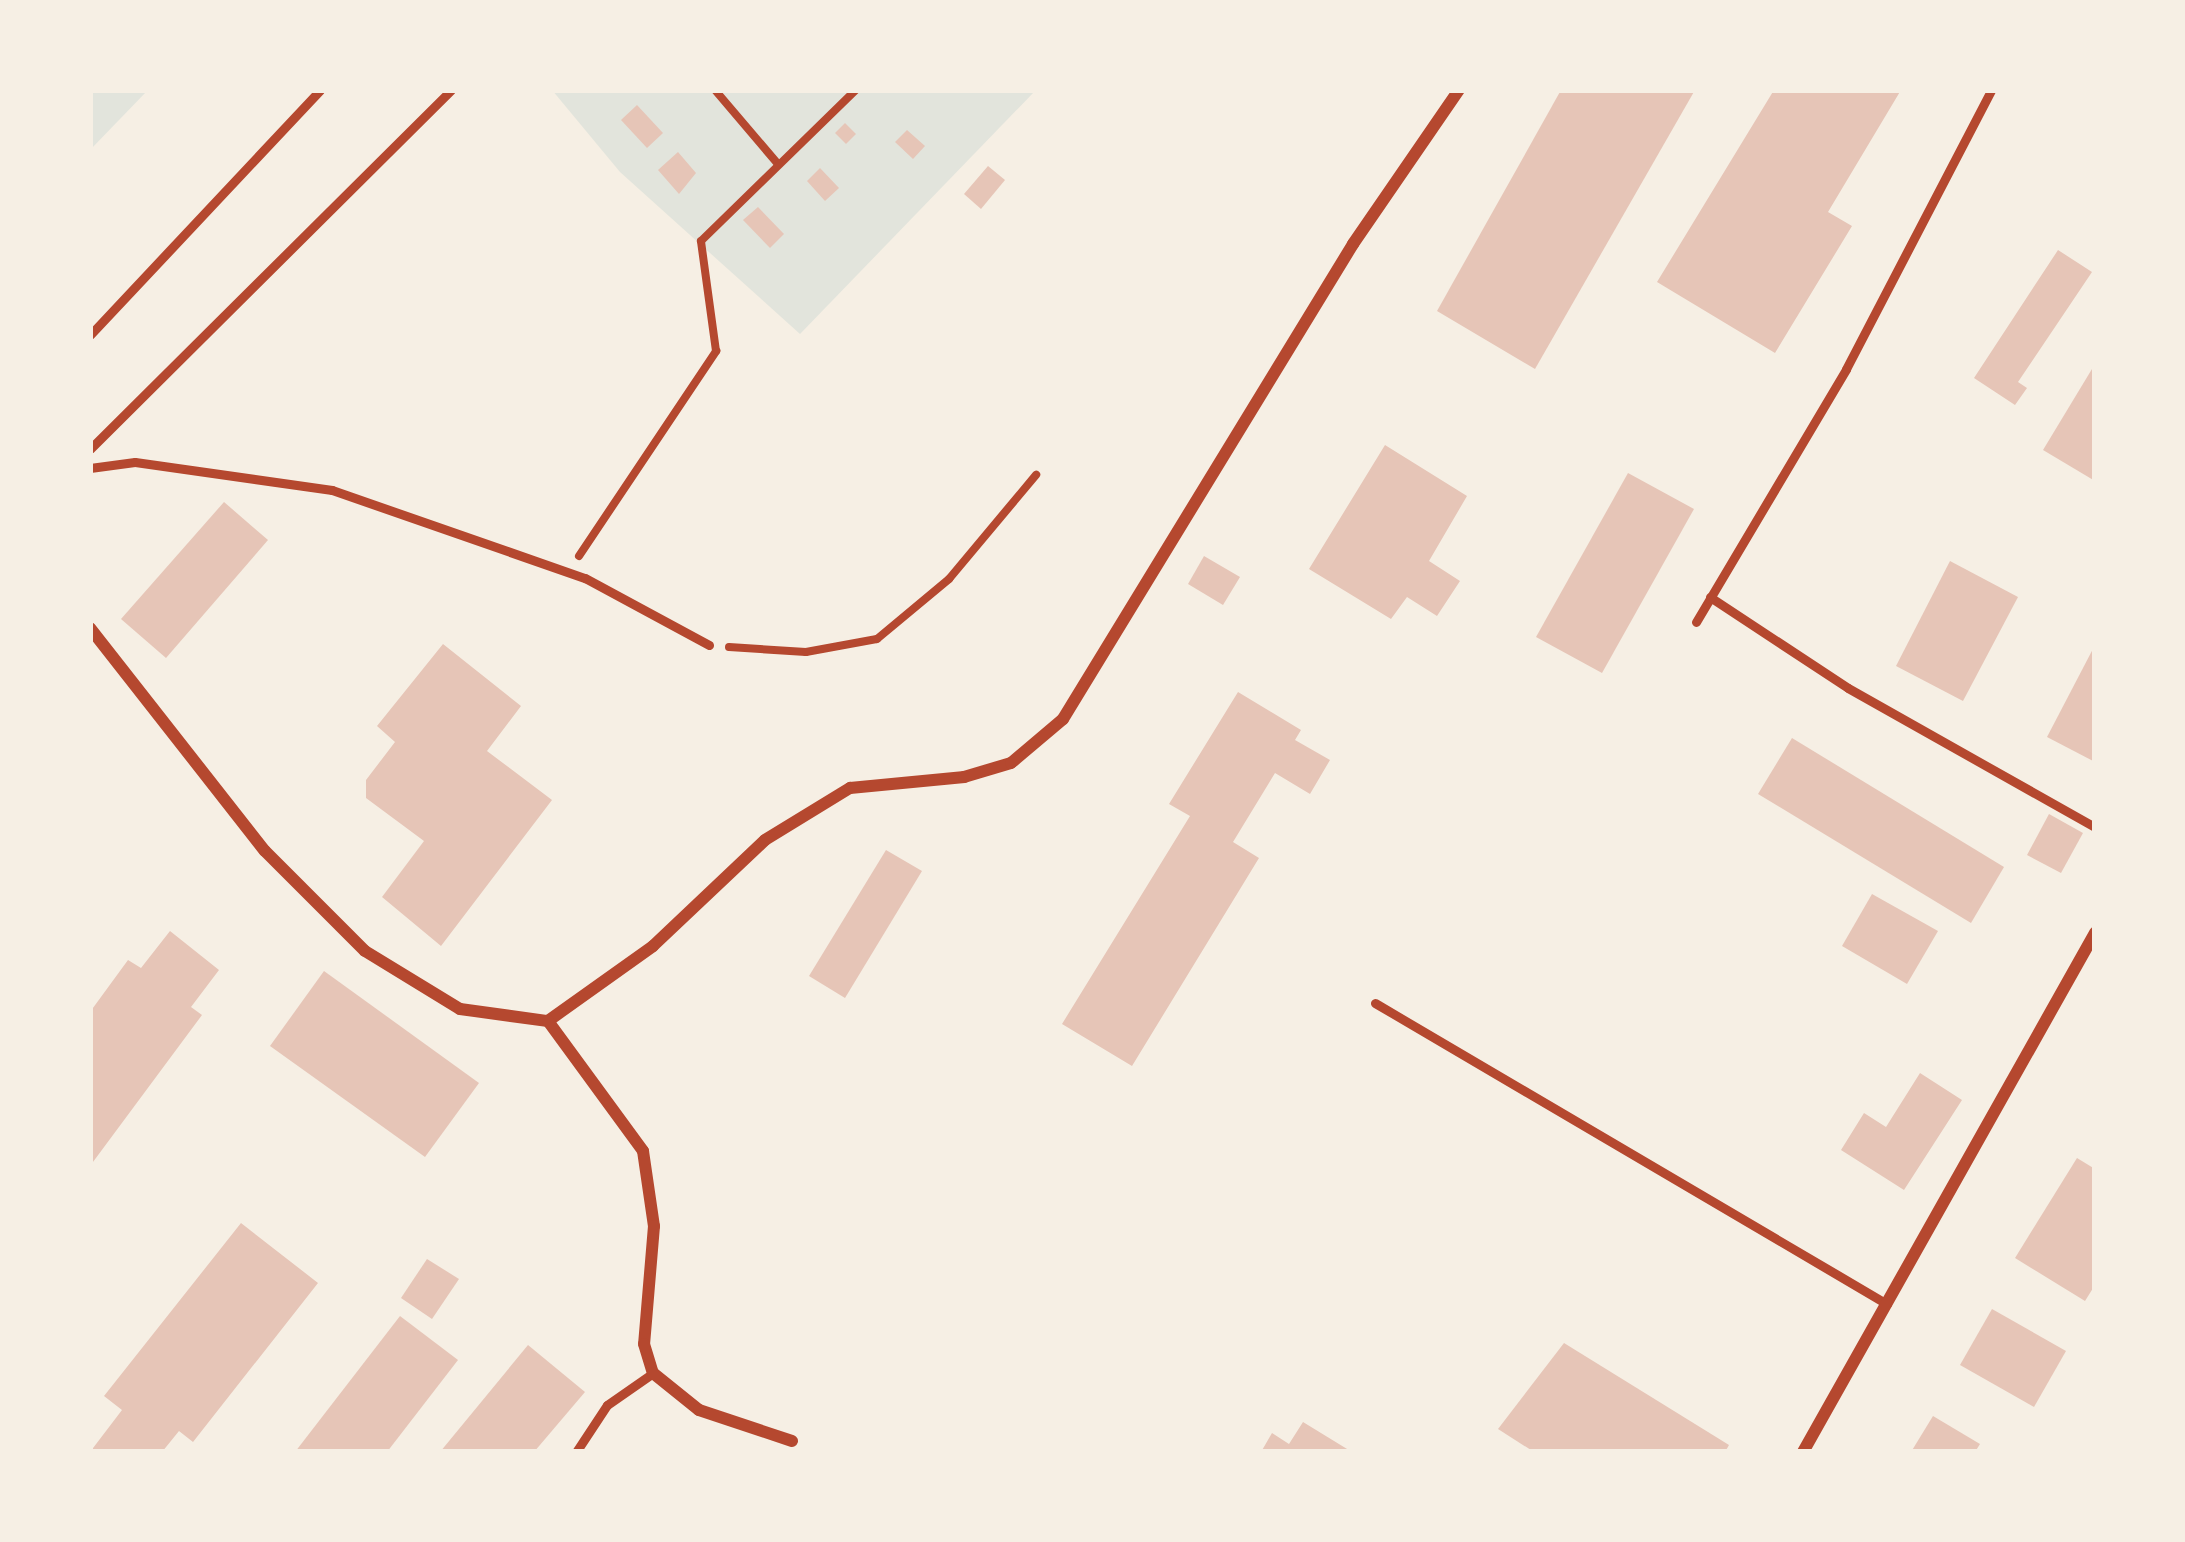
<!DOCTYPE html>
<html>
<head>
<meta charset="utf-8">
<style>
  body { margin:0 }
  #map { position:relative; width:2185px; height:1542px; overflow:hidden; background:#f6efe4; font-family:"Libre Baskerville",serif }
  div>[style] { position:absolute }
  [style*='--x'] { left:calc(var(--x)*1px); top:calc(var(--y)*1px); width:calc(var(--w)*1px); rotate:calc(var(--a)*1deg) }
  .green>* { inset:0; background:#e2e4dc }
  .building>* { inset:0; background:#e6c5b7 }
  .path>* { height:8px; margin:-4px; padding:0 4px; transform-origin:4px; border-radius:4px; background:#b5482f }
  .service>* { height:9px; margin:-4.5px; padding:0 4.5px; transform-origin:4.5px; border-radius:4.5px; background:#b5482f }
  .minor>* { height:12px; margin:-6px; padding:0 6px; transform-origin:6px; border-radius:6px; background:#b5482f }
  span { translate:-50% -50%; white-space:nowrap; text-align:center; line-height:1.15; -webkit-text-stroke:10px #f6efe4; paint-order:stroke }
  .frame { position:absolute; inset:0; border:93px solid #f6efe4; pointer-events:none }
</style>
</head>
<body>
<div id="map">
  <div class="green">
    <div style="clip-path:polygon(90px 90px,148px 90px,90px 150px)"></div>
    <div style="clip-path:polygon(552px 90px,1036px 90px,800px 334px,620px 172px)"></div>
  </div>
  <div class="building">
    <div style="clip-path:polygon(1561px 90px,1695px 90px,1535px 369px,1437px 311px)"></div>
    <div style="clip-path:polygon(1774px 90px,1901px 90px,1828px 212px,1852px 226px,1775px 353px,1657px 282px)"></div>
    <div style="clip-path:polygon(637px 105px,663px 133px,647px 148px,621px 120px)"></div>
    <div style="clip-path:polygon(845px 123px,856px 134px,846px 144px,835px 133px)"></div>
    <div style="clip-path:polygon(907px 130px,925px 146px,913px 159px,895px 142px)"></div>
    <div style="clip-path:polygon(678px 152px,696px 173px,679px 194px,658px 170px)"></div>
    <div style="clip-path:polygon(988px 166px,1005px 180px,981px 209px,964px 194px)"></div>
    <div style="clip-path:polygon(820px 168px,839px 188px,825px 201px,807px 181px)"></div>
    <div style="clip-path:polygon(758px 207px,784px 234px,770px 248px,743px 220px)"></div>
    <div style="clip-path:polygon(2058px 250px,2092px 272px,2018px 382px,2027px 388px,2015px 405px,1974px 378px)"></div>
    <div style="clip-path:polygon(2095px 364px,2095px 481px,2043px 450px)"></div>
    <div style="clip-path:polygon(1385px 445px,1467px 496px,1429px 561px,1460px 581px,1437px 616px,1407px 597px,1391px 619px,1309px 569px)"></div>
    <div style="clip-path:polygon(1628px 473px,1694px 509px,1602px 673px,1536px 637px)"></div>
    <div style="clip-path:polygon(224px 502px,268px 540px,166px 658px,121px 619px)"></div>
    <div style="clip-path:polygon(1204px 556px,1240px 577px,1223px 605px,1188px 584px)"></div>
    <div style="clip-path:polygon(1950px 561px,2018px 597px,1963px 701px,1896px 666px)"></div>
    <div style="clip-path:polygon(443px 644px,521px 706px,487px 751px,552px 800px,441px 946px,382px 897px,424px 841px,366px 798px,366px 780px,395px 742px,377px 726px)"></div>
    <div style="clip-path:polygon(2095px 645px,2095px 762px,2047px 737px)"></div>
    <div style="clip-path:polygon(1238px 692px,1301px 730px,1295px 740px,1330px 760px,1310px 794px,1275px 773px,1233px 842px,1259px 858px,1132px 1066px,1062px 1024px,1190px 816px,1169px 804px)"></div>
    <div style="clip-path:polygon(1792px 738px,2004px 867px,1971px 923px,1758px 794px)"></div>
    <div style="clip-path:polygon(2049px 814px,2083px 833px,2061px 873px,2027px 855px)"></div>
    <div style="clip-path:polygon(886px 850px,922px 871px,845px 998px,809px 976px)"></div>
    <div style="clip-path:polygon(1872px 894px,1938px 931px,1907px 984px,1842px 946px)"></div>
    <div style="clip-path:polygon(170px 931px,219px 970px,191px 1007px,202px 1015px,90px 1166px,90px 1012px,128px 960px,141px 968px)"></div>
    <div style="clip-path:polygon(324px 971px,479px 1083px,425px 1157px,270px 1046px)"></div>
    <div style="clip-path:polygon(1920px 1073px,1962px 1100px,1904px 1190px,1841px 1150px,1864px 1113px,1886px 1127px)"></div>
    <div style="clip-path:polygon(2077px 1158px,2095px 1169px,2095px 1285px,2085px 1301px,2015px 1258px)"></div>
    <div style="clip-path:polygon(241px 1223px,318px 1283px,193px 1442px,179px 1431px,162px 1452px,90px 1452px,122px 1410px,104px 1396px)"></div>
    <div style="clip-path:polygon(427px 1259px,459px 1279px,432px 1319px,401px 1298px)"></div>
    <div style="clip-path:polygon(1992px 1309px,2066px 1351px,2034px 1407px,1960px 1365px)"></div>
    <div style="clip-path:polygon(400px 1316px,458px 1360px,387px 1452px,295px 1452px)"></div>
    <div style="clip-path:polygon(1564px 1343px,1729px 1445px,1725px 1452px,1534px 1452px,1498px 1429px)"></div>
    <div style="clip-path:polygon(528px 1345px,585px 1392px,534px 1452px,440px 1452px)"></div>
    <div style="clip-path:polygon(1933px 1416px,1980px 1444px,1975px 1452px,1911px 1452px)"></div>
    <div style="clip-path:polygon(1303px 1422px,1352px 1452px,1261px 1452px,1272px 1433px,1289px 1444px)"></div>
  </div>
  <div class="path">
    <div style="--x:715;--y:90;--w:97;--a:49.6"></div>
    <div style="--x:579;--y:556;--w:247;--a:-56.2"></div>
    <div style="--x:716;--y:351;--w:111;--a:-97.8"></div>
    <div style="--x:701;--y:241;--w:216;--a:-44.3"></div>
    <div style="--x:729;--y:647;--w:77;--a:3.7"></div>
    <div style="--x:806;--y:652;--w:72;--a:-10.4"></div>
    <div style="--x:877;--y:639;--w:94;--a:-39.8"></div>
    <div style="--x:949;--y:579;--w:136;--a:-50.1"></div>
  </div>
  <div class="service">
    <div style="--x:90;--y:335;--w:336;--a:-46.8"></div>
    <div style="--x:90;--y:449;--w:509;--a:-44.84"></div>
    <div style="--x:90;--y:468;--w:45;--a:-7.6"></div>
    <div style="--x:135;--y:462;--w:199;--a:8.1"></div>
    <div style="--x:332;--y:490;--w:268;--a:19.2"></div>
    <div style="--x:585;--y:578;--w:141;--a:28.4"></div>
    <div style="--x:1710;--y:597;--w:165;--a:33.4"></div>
    <div style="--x:1848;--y:688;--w:283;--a:29.4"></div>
    <div style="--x:1696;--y:622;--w:294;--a:-59.3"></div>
    <div style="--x:1846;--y:369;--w:314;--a:-62.5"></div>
    <div style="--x:1375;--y:1003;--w:594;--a:30.45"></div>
    <div style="--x:576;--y:1452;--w:56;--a:-56.6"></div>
    <div style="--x:607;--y:1405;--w:56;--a:-34.8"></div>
  </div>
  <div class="minor">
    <div style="--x:90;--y:628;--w:283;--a:51.9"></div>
    <div style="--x:265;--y:851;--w:141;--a:45"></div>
    <div style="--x:365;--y:951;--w:111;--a:31.4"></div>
    <div style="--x:460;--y:1009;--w:89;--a:7.8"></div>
    <div style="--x:548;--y:1021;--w:129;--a:-35.5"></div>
    <div style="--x:653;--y:946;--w:154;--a:-43.4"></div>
    <div style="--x:765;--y:840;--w:100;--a:-31.5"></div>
    <div style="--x:850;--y:788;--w:115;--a:-5.5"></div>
    <div style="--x:964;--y:777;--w:49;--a:-16.6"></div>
    <div style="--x:1011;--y:763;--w:68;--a:-40.2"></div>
    <div style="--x:1063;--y:719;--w:557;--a:-58.59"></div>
    <div style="--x:1353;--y:244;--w:187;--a:-55.5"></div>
    <div style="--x:548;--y:1021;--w:161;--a:53.8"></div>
    <div style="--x:643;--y:1151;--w:76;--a:81.7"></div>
    <div style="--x:654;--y:1226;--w:118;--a:94.8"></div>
    <div style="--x:644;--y:1344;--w:30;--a:73"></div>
    <div style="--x:653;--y:1373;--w:59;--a:38.8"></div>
    <div style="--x:699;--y:1410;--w:98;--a:18.4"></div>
    <div style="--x:1803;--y:1452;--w:596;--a:-60.64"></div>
  </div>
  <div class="frame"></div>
</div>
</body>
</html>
